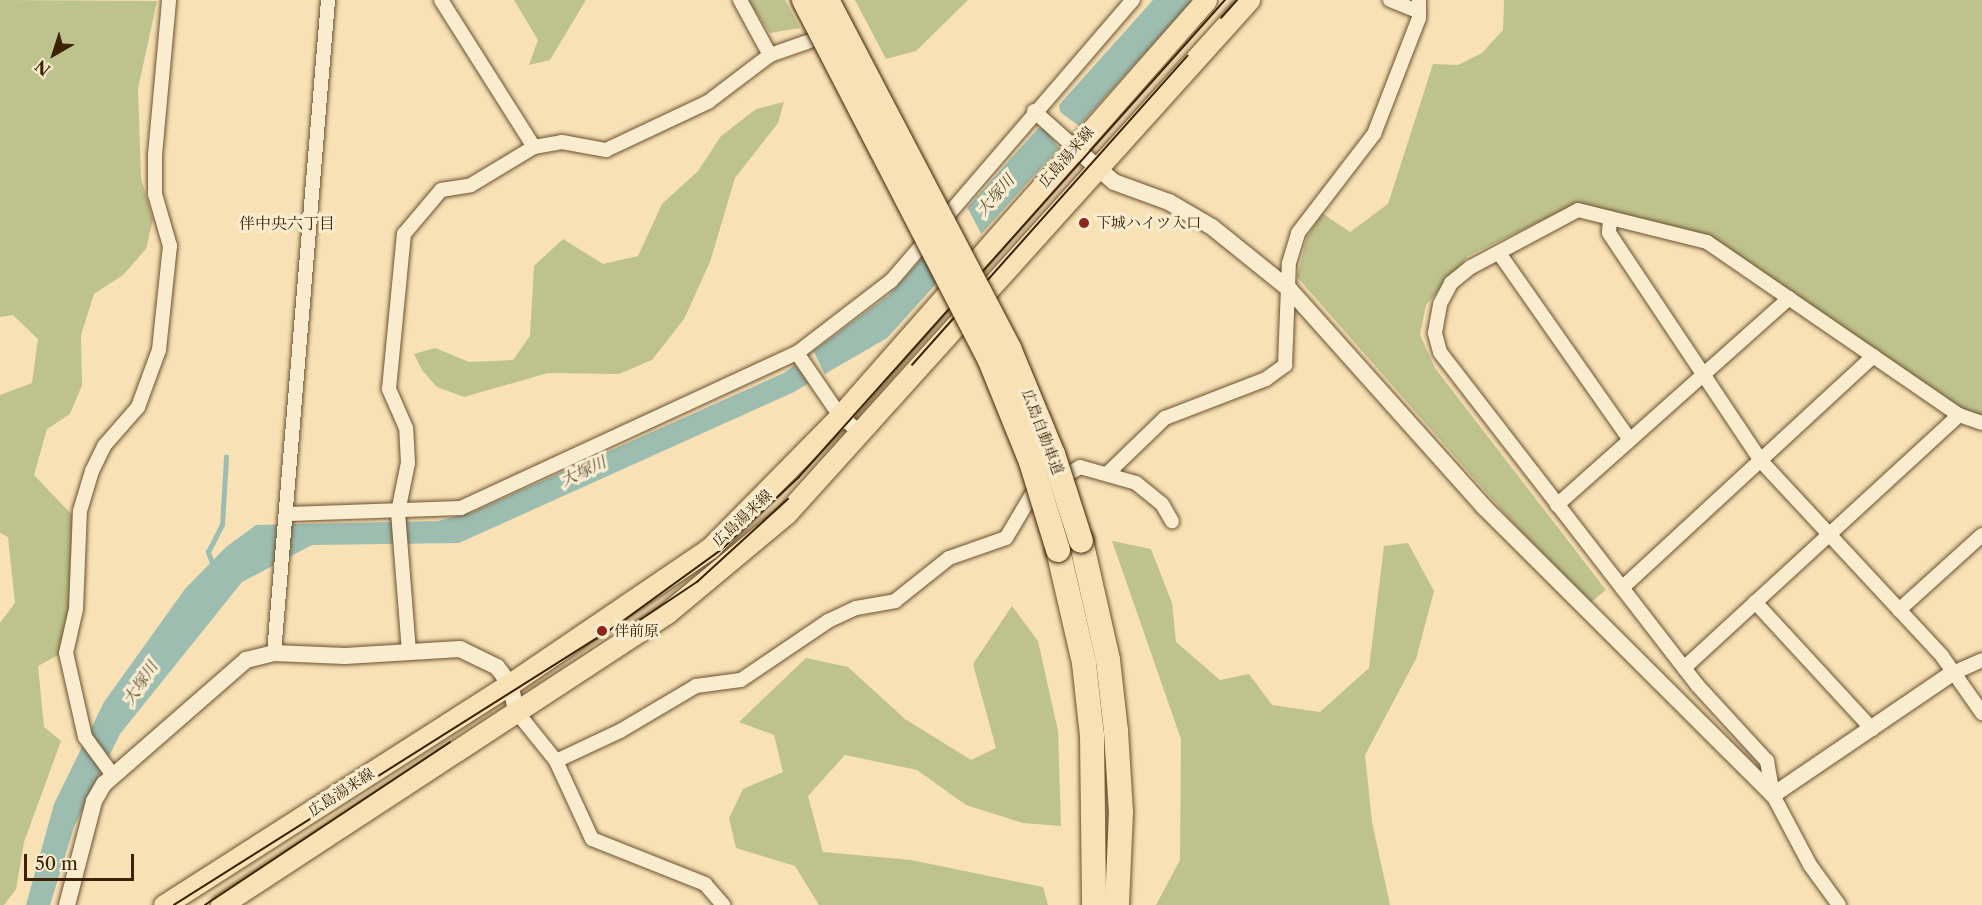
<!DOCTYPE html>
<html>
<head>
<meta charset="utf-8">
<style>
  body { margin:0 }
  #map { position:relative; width:1982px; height:905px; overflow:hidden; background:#f8e1b5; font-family:"Libre Caslon Text","Noto Serif JP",serif }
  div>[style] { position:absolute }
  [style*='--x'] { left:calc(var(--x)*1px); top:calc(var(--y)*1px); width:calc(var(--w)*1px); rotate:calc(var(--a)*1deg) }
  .green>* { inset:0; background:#bec28c }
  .water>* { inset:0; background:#9dbdb0 }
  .pier>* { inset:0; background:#f8e1b5 }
  .stream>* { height:4.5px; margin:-2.25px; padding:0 2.25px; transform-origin:2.25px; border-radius:2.25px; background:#9dbdb0 }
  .roads { filter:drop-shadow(0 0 2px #6c5130) drop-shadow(0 0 2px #6c5130) }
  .minor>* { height:14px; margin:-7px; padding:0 7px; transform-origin:7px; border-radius:7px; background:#faeccf }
  .tertiary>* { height:16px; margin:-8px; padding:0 8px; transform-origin:8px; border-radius:8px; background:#faeccf }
  .primary>* { height:21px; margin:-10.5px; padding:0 10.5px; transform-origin:10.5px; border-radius:10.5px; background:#f8e1b5 }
  .motorway>* { height:24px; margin:-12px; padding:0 12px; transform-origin:12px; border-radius:12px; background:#f8e1b5 }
  .tram>* { height:1.5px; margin:-0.75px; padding:0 0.75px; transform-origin:0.75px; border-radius:0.75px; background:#3d2104 }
  .bridges { filter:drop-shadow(0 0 2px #3d2104) drop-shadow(0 0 2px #3d2104) }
  .motorway-bridge>* { height:24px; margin:-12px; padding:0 12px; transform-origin:12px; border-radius:12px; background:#f8e1b5 }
  .dots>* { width:16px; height:16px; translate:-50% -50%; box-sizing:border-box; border:3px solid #faeccf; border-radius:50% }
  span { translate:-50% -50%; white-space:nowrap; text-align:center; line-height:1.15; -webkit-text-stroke:6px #faeccf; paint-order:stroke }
  .street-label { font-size:15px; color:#3d2104 }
  .poi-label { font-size:15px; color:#3d2104 }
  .left { translate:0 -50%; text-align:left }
  .water-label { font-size:16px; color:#5a5038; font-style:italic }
  .neighbourhood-label { font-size:16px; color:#3d2104 }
  .north { position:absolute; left:24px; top:24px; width:60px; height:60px; -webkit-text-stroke:4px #faeccf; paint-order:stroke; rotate:219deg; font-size:16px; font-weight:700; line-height:24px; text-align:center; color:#3d2104 }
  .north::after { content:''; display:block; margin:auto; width:21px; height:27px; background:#3d2104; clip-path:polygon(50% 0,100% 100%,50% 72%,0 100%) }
  .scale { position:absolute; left:24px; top:854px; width:110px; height:27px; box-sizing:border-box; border:3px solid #3d2104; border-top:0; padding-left:8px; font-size:18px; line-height:21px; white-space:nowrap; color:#3d2104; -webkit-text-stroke:4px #faeccf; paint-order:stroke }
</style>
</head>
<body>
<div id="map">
  <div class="green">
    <div style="clip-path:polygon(0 0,157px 1px,138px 89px,141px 178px,153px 220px,146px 249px,123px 275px,94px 294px,81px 335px,82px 385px,70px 414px,47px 429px,34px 475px,72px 515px,71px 620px,62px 653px,38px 666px,44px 727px,61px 741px,24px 842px,16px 889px,4px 905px,0 905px,0 623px,15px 603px,8px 537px,0 533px,0 395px,32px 383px,38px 339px,13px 315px,0 317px)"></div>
    <div style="clip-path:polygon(514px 0,586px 0,550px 60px,529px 65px,538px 40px)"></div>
    <div style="clip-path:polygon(748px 0,785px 0,800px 28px,770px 33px)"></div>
    <div style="clip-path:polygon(855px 0,968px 0,916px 51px,886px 59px)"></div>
    <div style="clip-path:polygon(1504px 0,1982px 0,1982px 416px,1963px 409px,1712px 237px,1576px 204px,1468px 256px,1426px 305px,1420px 335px,1435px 368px,1606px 590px,1591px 602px,1516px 526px,1297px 277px,1307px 237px,1322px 213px,1350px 232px,1388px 204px,1433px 64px,1458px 65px,1482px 53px,1503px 30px)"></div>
    <div style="clip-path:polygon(784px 102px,778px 123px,735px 178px,710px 262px,684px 319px,652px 360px,619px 374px,548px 373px,464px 397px,437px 387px,422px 370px,414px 354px,435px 348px,469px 362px,513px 360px,530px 336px,534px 266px,563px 239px,603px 264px,638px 256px,662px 204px,698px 171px,721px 136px,756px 109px)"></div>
    <div style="clip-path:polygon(1112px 541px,1151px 549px,1172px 603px,1176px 642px,1220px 680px,1249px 674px,1272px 705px,1320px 712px,1369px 668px,1384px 546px,1408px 543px,1434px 591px,1416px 659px,1365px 755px,1372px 822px,1390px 905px,1156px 905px,1180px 860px,1181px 739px)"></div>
    <div style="clip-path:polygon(1012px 606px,1038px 641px,1058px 731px,1061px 826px,1023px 823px,966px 805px,917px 770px,845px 755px,808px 796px,823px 852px,911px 860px,1043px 887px,1048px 905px,819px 905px,795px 866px,736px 848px,729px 818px,743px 789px,783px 772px,774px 735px,739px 722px,806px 658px,848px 667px,905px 719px,971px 760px,996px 748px,973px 664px)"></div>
  </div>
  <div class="water">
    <div style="clip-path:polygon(1153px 0,1193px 0,887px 338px,792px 393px,459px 543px,312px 545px,242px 582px,120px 734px,74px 827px,50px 905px,26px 905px,54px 804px,104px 702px,185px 589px,226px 547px,256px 525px,438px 521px,473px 512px,784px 373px,889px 295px)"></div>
  </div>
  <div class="pier">
    <div style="clip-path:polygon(1059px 104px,1060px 112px,1082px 128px,1061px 151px,1045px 129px,1037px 128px)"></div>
    <div style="clip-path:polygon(967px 207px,983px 237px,945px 279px,928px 248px)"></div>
    <div style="clip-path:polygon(814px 352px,826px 377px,812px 385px,793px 363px)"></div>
  </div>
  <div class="stream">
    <div style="--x:213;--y:566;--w:15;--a:-110"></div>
    <div style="--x:208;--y:552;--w:30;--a:-63"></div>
    <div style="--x:222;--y:525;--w:68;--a:-86.6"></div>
  </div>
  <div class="roads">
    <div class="minor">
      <div style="--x:441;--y:0;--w:174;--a:57.7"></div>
      <div style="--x:534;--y:147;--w:28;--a:-10"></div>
      <div style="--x:562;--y:142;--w:45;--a:10.3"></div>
      <div style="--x:606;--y:150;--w:113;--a:-25.2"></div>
      <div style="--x:708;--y:102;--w:78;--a:-37.2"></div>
      <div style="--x:770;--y:55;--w:42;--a:-19.3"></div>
      <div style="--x:740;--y:0;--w:63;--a:61.4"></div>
      <div style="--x:1390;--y:0;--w:31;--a:22"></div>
      <div style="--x:1034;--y:111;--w:54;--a:42"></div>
      <div style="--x:1610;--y:218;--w:15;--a:94"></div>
      <div style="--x:1609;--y:233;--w:274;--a:56.3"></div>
      <div style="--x:1761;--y:461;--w:266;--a:47.1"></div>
      <div style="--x:1942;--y:656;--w:70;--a:54.9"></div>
      <div style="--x:1499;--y:253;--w:228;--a:55"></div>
      <div style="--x:797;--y:353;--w:76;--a:55.7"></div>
      <div style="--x:840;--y:416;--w:27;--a:39"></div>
      <div style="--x:1109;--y:472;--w:78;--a:-44"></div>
      <div style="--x:1165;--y:418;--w:108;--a:-21.1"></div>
      <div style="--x:1266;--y:379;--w:24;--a:-36"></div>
      <div style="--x:1285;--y:365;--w:102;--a:-87.8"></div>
      <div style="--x:1289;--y:263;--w:31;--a:-73"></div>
      <div style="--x:1298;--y:233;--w:125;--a:-52.5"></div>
      <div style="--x:1374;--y:134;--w:124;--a:-68.8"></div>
      <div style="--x:1419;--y:18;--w:18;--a:-90"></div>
      <div style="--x:1557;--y:505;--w:311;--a:-41.7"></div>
      <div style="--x:289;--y:514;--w:172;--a:-2"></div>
      <div style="--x:461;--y:508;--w:370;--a:-24.8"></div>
      <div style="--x:797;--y:353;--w:118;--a:-37.5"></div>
      <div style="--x:891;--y:281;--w:371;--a:-49.3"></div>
      <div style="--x:1622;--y:588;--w:342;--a:-42.7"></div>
      <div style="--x:1755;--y:602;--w:173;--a:47.3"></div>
      <div style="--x:1899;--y:610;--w:112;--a:-42.1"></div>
      <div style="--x:409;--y:652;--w:140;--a:-94.5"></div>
      <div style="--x:398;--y:512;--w:50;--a:-78.5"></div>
      <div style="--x:408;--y:463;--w:35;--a:-93"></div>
      <div style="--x:406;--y:428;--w:43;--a:-113.6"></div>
      <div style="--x:389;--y:389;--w:156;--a:-84.5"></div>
      <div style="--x:404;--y:234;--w:57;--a:-49.9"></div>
      <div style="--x:441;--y:190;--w:30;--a:-9"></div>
      <div style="--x:471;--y:185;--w:74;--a:-31.1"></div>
      <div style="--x:274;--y:653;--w:655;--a:-85.27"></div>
      <div style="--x:1684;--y:668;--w:374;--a:-42.6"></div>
      <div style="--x:1951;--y:674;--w:34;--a:-24"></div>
      <div style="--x:516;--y:711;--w:64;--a:51.3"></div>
      <div style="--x:556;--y:761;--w:86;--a:65.2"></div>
      <div style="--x:592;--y:839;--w:122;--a:21.7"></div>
      <div style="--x:705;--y:884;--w:28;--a:49"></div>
      <div style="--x:556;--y:761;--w:71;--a:-25.1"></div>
      <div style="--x:620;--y:731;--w:88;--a:-30.6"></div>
      <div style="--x:696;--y:686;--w:45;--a:-7.6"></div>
      <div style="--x:741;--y:680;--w:105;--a:-34.1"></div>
      <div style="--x:828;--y:621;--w:31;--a:-25"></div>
      <div style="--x:856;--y:608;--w:40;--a:-10"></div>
      <div style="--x:895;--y:601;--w:69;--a:-38.5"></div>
      <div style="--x:949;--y:558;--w:60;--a:-19.3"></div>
      <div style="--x:1006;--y:538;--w:49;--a:-59.2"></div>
      <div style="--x:1031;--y:496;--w:57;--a:-30.6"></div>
      <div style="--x:1080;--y:467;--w:58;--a:15.9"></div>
      <div style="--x:1136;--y:483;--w:33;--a:39"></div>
      <div style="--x:1162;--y:504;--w:20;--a:60"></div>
      <div style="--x:112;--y:774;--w:46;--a:-126.1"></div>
      <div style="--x:85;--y:737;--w:86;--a:-102.7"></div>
      <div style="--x:66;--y:653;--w:45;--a:-77.2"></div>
      <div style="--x:76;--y:609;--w:98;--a:-87.7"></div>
      <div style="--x:80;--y:511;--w:42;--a:-73.3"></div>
      <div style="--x:92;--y:471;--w:28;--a:-64"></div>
      <div style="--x:104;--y:446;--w:52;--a:-48.9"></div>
      <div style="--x:138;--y:407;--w:61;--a:-69.8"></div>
      <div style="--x:159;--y:350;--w:105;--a:-84"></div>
      <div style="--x:170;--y:246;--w:54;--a:-106.1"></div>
      <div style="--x:155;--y:194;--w:39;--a:-90"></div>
      <div style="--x:155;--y:155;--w:156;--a:-84.8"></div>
      <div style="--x:1839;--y:905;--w:49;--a:-125.9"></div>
      <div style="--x:1810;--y:865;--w:79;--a:-117.9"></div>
      <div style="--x:1773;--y:795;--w:35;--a:-100"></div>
      <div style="--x:1767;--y:761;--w:102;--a:-132.6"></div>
      <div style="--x:1698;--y:686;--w:422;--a:-127.7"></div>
      <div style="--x:1440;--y:352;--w:20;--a:-105"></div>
      <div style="--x:1435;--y:333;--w:29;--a:-80"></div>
      <div style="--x:1440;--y:304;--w:24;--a:-62"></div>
      <div style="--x:1451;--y:283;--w:26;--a:-39"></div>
      <div style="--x:1471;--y:267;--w:121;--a:-28"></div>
      <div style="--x:1578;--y:210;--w:133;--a:13.9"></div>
      <div style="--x:1707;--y:242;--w:306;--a:34.5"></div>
      <div style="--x:1959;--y:415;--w:24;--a:19"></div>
    </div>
    <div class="tertiary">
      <div style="--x:1074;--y:147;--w:53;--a:41.2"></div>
      <div style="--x:1114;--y:182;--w:59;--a:20"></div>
      <div style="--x:1169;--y:202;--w:50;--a:30.2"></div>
      <div style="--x:1212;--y:227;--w:100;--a:38.9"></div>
      <div style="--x:1290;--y:290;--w:291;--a:48.2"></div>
      <div style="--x:1484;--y:507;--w:408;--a:44.9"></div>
      <div style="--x:1773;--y:795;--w:215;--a:-34.2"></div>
      <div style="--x:67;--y:905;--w:107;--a:-75.4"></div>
      <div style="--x:94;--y:801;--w:20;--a:-60"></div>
      <div style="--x:104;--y:784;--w:189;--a:-41.1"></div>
      <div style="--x:246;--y:660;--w:29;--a:-14"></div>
      <div style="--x:274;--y:653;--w:71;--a:2.4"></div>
      <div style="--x:345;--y:656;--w:115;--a:-3.5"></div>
      <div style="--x:460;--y:649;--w:41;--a:25.9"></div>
      <div style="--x:497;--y:667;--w:21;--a:53"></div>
      <div style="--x:510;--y:684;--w:28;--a:77"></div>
    </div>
    <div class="primary">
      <div style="--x:164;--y:905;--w:411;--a:-32.6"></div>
      <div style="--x:510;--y:684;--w:242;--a:-34.2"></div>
      <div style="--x:710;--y:548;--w:185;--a:-45.4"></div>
      <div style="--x:840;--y:416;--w:554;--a:-48.66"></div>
      <div style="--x:221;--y:905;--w:533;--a:-33.21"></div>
      <div style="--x:667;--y:613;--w:155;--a:-39.8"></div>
      <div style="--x:786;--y:514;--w:692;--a:-47.99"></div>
    </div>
    <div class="motorway">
      <div style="--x:1081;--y:541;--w:122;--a:77.2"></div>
      <div style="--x:1108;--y:660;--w:71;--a:83.6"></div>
      <div style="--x:1116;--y:731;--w:81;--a:86.5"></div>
      <div style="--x:1121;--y:812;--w:93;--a:92.5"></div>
      <div style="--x:1058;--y:550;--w:116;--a:77"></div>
      <div style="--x:1084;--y:663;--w:72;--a:83.7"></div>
      <div style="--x:1092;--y:735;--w:170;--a:89.3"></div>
    </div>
  </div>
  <div class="tram">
    <div style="--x:1221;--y:18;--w:24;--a:-48"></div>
    <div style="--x:912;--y:365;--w:414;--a:-48.3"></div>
    <div style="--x:634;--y:624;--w:76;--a:-33.7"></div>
    <div style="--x:697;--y:582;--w:123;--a:-42.4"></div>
    <div style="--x:174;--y:905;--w:523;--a:-32.26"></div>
    <div style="--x:616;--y:626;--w:130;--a:-35.9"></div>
    <div style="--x:721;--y:550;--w:107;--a:-43.1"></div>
    <div style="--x:799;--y:477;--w:640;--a:-48.23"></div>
    <div style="--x:205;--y:905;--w:294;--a:-33.6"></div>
  </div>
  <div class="bridges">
    <div class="motorway-bridge">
      <div style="--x:804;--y:0;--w:403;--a:62.7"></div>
      <div style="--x:989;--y:358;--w:112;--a:68"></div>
      <div style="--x:1031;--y:462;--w:92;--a:72.9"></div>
      <div style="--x:827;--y:0;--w:393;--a:62.4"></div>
      <div style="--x:1009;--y:348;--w:115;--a:67.5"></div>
      <div style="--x:1053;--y:454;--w:91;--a:72.2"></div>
    </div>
  </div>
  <div class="dots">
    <div style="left:1084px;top:223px;background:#8f2418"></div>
    <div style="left:602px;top:631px;background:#8f2418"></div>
  </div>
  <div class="street-label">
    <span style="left:1066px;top:157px;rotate:-49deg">広島湯来線</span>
    <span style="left:1043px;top:432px;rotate:69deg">広島自動車道</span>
    <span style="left:742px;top:518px;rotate:-43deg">広島湯来線</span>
    <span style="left:341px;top:792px;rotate:-33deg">広島湯来線</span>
  </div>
  <div class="poi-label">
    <span class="left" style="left:1096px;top:223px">下城ハイツ入口</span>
    <span class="left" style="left:614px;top:631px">伴前原</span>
  </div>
  <div class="water-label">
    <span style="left:995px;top:195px;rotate:-49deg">大塚川</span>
    <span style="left:583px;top:471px;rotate:-25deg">大塚川</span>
    <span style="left:140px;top:683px;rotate:-56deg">大塚川</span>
  </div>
  <div class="neighbourhood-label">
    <span style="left:287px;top:223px">伴中央六丁目</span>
  </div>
  <div class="north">N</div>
  <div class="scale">50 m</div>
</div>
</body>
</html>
